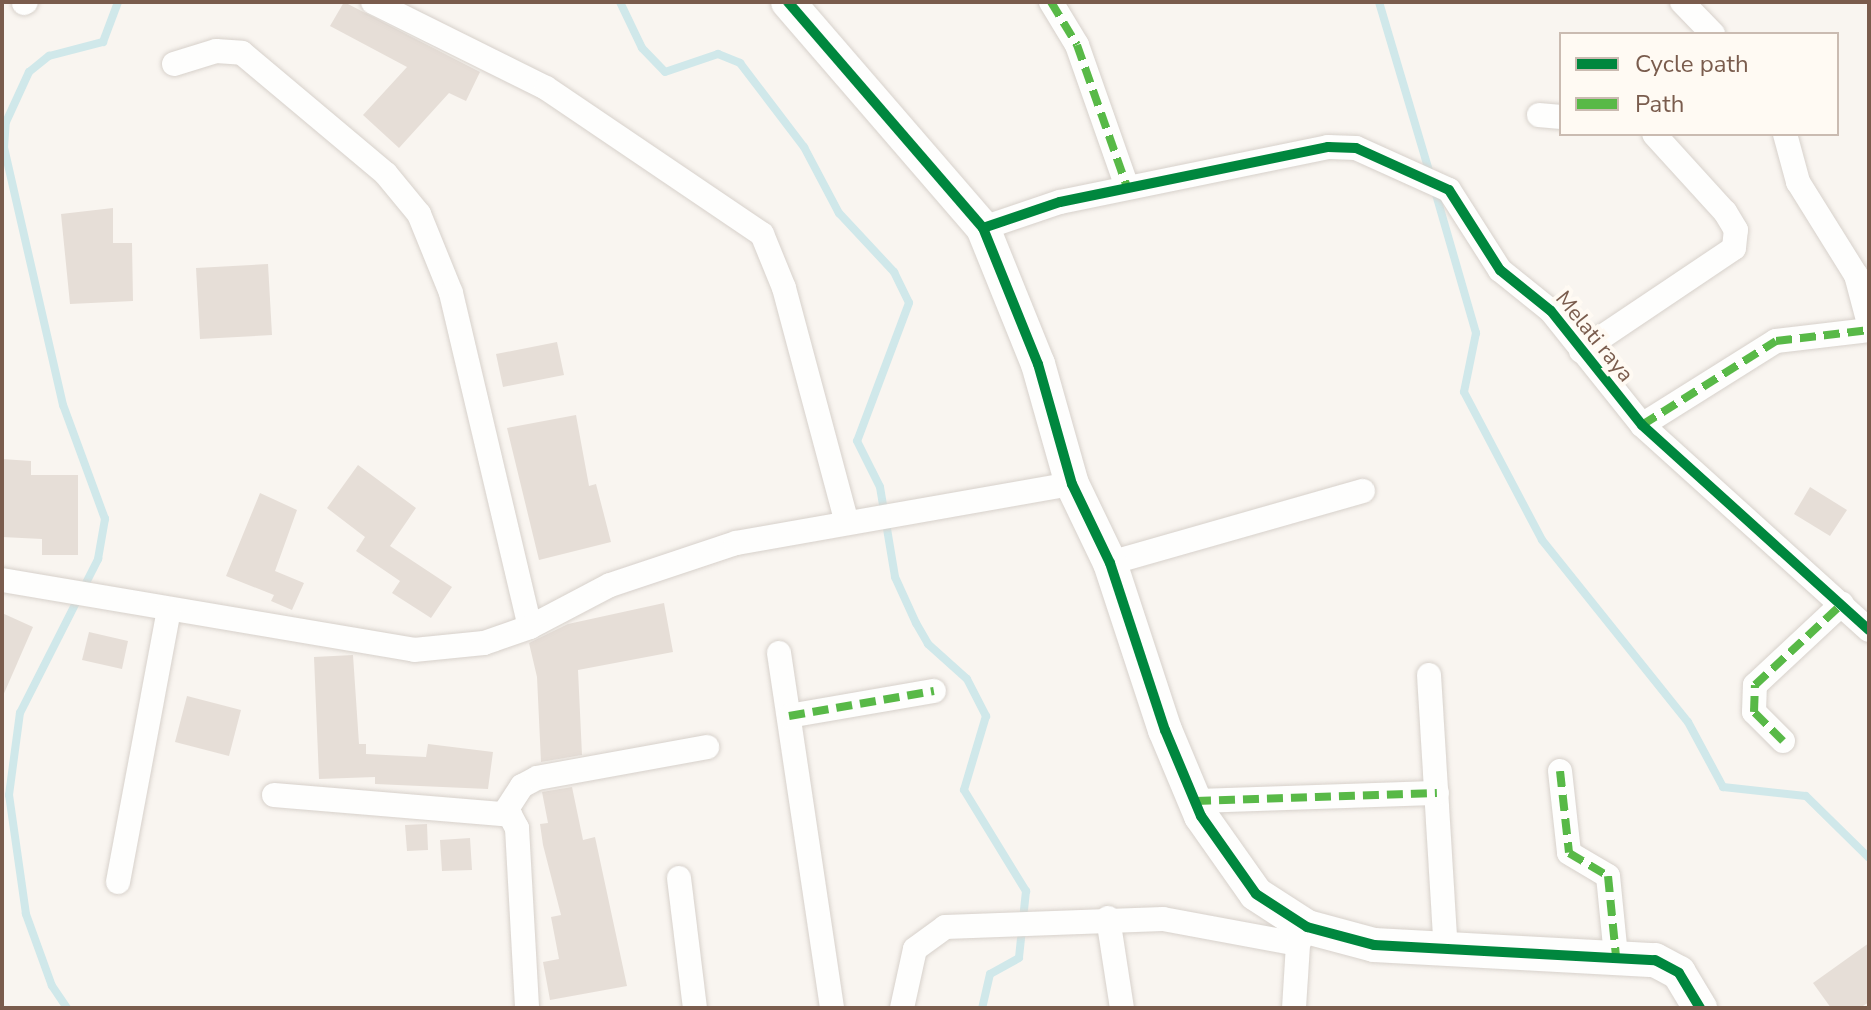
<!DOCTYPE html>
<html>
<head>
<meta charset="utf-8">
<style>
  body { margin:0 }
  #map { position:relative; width:1871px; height:1010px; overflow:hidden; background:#f9f5f0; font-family:"Nunito Sans",sans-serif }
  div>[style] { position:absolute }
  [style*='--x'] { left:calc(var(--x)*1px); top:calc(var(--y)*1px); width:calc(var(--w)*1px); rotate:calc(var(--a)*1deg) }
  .stream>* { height:8px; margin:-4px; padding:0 4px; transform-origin:4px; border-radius:4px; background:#d0e8ea }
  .building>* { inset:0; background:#e6ded7 }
  .roads { filter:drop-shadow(0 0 2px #d7d1cb) drop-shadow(0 0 2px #d7d1cb) }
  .street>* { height:24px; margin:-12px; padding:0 12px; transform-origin:12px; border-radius:12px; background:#fefefd }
  .secondary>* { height:34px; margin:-17px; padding:0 17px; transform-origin:17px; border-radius:17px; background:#fefefd }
  .quiet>* { height:8px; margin-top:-4px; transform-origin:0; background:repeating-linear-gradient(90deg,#58b947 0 16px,transparent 0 24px) }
  .cycleway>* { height:10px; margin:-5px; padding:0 5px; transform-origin:5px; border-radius:5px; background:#00873e }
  span { translate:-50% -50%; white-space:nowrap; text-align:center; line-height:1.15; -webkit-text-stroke:8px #fffaf3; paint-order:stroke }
  .street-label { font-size:22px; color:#7a5c4d }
  .frame { position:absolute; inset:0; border:4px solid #7a5c4d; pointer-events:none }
  .legend { position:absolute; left:1559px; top:32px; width:280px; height:104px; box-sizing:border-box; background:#fffaf3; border:2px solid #cabbb1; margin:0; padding:10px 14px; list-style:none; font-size:24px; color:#7a5c4d }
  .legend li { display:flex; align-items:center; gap:16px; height:40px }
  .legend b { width:40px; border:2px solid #cabbb1 }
</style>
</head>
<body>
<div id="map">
  <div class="stream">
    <div style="--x:620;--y:2;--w:51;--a:64.4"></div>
    <div style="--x:642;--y:48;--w:33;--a:46"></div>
    <div style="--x:665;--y:72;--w:56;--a:-18.8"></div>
    <div style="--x:718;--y:54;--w:24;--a:22"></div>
    <div style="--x:740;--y:63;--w:106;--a:52.7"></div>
    <div style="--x:804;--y:147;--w:75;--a:62.1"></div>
    <div style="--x:839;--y:213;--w:81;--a:47"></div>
    <div style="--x:894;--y:272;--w:34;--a:64"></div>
    <div style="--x:909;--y:303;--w:147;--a:110.6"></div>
    <div style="--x:857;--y:441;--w:51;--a:63.4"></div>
    <div style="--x:880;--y:487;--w:91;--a:80.5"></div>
    <div style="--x:895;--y:577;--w:51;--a:65.5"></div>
    <div style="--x:916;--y:623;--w:24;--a:60"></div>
    <div style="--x:928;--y:644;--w:52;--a:41.9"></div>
    <div style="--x:967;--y:679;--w:42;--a:62.8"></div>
    <div style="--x:986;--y:716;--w:77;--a:106.6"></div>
    <div style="--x:964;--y:790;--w:119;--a:58.5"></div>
    <div style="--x:1026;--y:891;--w:67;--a:96"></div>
    <div style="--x:1019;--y:958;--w:33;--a:151"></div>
    <div style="--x:990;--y:974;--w:35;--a:103"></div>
    <div style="--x:1379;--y:2;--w:183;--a:73.5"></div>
    <div style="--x:1435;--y:191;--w:148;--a:73.9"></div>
    <div style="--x:1476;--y:333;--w:60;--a:101.5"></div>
    <div style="--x:1464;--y:392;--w:167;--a:62.2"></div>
    <div style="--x:1542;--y:540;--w:233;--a:51.3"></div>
    <div style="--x:1688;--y:722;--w:74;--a:61.7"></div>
    <div style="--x:1723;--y:787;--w:83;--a:6.2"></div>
    <div style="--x:1806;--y:796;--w:88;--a:44.5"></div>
    <div style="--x:67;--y:1008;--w:27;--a:-124"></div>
    <div style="--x:52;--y:986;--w:77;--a:-109.9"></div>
    <div style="--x:26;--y:914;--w:120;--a:-98.1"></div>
    <div style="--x:9;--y:795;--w:83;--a:-82.4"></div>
    <div style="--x:20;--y:713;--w:173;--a:-63.1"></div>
    <div style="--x:98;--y:559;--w:41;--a:-80.1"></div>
    <div style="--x:105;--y:519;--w:121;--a:-110.2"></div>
    <div style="--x:63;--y:405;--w:264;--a:-102.9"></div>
    <div style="--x:4;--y:148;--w:26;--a:-86"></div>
    <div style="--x:6;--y:122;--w:55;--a:-65.3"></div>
    <div style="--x:29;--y:72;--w:26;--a:-39"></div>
    <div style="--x:49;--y:56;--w:56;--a:-14.5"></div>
    <div style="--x:103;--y:42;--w:43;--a:-69.4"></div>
  </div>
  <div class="building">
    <div style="clip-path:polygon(344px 2px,480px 72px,466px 101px,449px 93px,399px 148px,363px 115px,407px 67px,330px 26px)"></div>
    <div style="clip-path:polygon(113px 208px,113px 243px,132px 243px,133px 301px,70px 304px,61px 214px)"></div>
    <div style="clip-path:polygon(268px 264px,272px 335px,200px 339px,196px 268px)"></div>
    <div style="clip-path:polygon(557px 342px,564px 375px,503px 387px,496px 354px)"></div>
    <div style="clip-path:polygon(576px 415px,589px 486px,596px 484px,611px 542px,539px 560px,507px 428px)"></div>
    <div style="clip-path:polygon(2px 459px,31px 461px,31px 475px,78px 475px,78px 555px,42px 555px,42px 539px,2px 537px)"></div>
    <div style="clip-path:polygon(358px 465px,416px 508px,390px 546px,452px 587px,431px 618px,392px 593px,400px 581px,356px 551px,365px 537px,327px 508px)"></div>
    <div style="clip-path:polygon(1810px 487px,1847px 510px,1830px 536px,1794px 514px)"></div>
    <div style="clip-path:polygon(260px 493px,297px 510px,275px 571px,304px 583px,292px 610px,271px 601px,274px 595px,226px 576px)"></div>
    <div style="clip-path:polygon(664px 603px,673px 652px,578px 670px,582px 755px,541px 762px,537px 677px,529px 643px,568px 624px)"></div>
    <div style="clip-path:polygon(2px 613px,33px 627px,2px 698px)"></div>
    <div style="clip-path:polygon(89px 632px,128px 641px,122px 669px,82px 660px)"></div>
    <div style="clip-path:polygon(353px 655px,359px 744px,366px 744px,366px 754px,426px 757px,428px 744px,493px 752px,488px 789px,375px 784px,375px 777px,319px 779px,314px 657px)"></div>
    <div style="clip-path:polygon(187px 696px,241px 710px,229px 756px,175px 742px)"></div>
    <div style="clip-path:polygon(572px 787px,583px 840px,595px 837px,627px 986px,550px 1000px,543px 962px,559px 959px,551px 917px,561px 915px,543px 845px,540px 824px,548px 823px,542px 792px)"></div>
    <div style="clip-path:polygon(427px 824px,428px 850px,407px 851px,405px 825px)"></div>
    <div style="clip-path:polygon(470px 838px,472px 870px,442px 871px,440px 840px)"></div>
    <div style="clip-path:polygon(1869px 943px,1869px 1002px,1860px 1008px,1831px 1008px,1813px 983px)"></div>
  </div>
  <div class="roads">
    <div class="street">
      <div style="--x:373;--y:2;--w:193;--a:26.4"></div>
      <div style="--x:546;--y:88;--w:261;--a:34.1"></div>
      <div style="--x:762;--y:234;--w:58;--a:67.8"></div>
      <div style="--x:784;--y:288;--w:239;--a:75"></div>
      <div style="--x:1051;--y:2;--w:50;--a:58.8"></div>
      <div style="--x:1077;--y:45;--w:151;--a:70.6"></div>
      <div style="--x:1682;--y:2;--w:45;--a:45.9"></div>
      <div style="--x:24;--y:3;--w:2;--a:-27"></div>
      <div style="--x:174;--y:64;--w:44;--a:-17.2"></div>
      <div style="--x:216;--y:51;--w:26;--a:4"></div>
      <div style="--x:242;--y:53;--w:188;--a:40"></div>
      <div style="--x:386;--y:174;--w:52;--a:50.5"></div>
      <div style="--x:419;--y:214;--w:85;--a:67.9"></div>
      <div style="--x:451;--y:293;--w:343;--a:76.7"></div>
      <div style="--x:1539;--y:115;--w:22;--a:5"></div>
      <div style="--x:1785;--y:134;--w:50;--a:74.8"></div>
      <div style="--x:1798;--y:182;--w:110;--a:58.1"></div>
      <div style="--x:1856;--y:275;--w:51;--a:75.1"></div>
      <div style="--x:983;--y:228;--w:81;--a:-18.7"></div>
      <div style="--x:1060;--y:202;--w:274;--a:-11.6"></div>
      <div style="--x:1328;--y:147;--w:28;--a:2"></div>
      <div style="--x:1356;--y:148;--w:102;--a:24.3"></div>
      <div style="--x:1449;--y:190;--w:95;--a:57.5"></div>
      <div style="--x:1500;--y:270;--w:65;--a:38.8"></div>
      <div style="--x:1551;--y:311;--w:146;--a:51.4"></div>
      <div style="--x:1642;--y:425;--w:306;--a:42.1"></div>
      <div style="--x:1581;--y:351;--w:184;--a:-33.9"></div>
      <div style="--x:1734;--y:248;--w:18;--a:-84"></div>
      <div style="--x:1736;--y:230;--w:21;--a:-121"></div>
      <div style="--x:1725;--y:212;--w:105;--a:-132.3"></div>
      <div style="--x:1642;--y:425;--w:158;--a:-32.1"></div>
      <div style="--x:1776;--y:341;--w:94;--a:-6.7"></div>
      <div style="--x:1110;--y:563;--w:263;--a:-15.9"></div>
      <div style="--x:2;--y:580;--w:418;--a:9.6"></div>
      <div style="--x:414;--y:650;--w:70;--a:-5.7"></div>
      <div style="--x:484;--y:643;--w:49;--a:-19.2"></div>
      <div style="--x:530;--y:627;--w:90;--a:-27.7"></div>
      <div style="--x:610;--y:585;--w:133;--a:-18.4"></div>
      <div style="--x:736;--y:543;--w:341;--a:-10"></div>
      <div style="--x:779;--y:653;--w:359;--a:81.5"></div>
      <div style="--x:1429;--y:675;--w:276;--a:86.5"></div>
      <div style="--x:789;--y:716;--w:147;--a:-9.8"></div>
      <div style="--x:1783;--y:741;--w:41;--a:-135"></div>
      <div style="--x:1754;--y:712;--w:27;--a:-88"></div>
      <div style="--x:1755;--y:685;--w:119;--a:-43"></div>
      <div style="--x:1560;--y:771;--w:82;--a:83.7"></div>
      <div style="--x:1569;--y:853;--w:45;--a:30.5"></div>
      <div style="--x:1608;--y:876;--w:80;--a:84.3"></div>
      <div style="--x:274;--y:795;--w:237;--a:4.8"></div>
      <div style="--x:510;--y:815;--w:15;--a:62"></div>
      <div style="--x:517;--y:828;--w:180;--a:86.8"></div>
      <div style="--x:1195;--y:801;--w:242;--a:-1.9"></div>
      <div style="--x:505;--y:812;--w:31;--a:-57"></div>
      <div style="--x:522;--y:786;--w:17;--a:-28"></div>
      <div style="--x:537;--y:778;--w:173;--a:-10.3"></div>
      <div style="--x:679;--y:878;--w:131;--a:83"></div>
      <div style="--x:118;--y:882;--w:277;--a:-79.4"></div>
      <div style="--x:1108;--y:918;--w:91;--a:81.2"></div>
      <div style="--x:902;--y:1008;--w:60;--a:-77.6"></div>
      <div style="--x:915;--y:949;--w:37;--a:-36"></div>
      <div style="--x:945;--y:927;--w:218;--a:-2.1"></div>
      <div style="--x:1163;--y:919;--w:137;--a:10.5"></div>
      <div style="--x:1298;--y:944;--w:19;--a:-62"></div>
      <div style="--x:1294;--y:1008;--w:64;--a:-86.4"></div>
    </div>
    <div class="secondary">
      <div style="--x:788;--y:2;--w:298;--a:49.2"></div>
      <div style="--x:983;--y:228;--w:147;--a:68"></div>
      <div style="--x:1038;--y:364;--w:125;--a:74.2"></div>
      <div style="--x:1072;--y:484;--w:88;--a:64.3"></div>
      <div style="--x:1110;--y:563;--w:176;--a:71.8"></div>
      <div style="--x:1165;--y:730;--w:93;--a:67.3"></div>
      <div style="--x:1201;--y:816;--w:95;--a:54.8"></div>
      <div style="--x:1256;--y:894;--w:61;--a:32.9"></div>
      <div style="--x:1307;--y:927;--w:69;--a:15"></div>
      <div style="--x:1374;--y:945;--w:281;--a:3.1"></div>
      <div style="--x:1655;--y:960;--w:27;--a:28"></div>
      <div style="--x:1679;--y:973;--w:41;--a:59"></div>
    </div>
  </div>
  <div class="quiet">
    <div style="--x:1051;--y:2;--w:50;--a:58.8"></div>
    <div style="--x:1077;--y:45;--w:151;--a:70.6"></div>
    <div style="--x:1642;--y:425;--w:158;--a:-32.1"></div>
    <div style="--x:1776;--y:341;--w:94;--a:-6.7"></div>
    <div style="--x:789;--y:716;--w:147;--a:-9.8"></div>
    <div style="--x:1783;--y:741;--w:41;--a:-135"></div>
    <div style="--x:1754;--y:712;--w:27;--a:-88"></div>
    <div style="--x:1755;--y:685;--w:119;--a:-43"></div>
    <div style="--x:1560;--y:771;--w:82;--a:83.7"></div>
    <div style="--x:1569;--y:853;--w:45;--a:30.5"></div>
    <div style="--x:1608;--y:876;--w:80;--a:84.3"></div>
    <div style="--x:1195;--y:801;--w:242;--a:-1.9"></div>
  </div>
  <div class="cycleway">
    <div style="--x:788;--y:2;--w:298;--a:49.2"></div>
    <div style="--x:983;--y:228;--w:147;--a:68"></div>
    <div style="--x:1038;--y:364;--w:125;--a:74.2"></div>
    <div style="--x:1072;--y:484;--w:88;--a:64.3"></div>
    <div style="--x:1110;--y:563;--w:176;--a:71.8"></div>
    <div style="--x:1165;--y:730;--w:93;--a:67.3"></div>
    <div style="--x:1201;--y:816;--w:95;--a:54.8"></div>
    <div style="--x:1256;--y:894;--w:61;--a:32.9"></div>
    <div style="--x:1307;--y:927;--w:69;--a:15"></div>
    <div style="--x:1374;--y:945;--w:281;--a:3.1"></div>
    <div style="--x:1655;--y:960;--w:27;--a:28"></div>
    <div style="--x:1679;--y:973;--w:41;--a:59"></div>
    <div style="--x:983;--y:228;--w:81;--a:-18.7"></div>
    <div style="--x:1060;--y:202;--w:274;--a:-11.6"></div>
    <div style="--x:1328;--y:147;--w:28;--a:2"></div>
    <div style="--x:1356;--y:148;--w:102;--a:24.3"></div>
    <div style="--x:1449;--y:190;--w:95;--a:57.5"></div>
    <div style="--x:1500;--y:270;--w:65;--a:38.8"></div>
    <div style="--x:1551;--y:311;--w:146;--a:51.4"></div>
    <div style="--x:1642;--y:425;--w:306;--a:42.1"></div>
  </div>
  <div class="street-label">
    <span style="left:1594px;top:337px;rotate:51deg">Melati raya</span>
  </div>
  <div class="frame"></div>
  <ul class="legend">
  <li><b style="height:10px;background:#00873e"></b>Cycle path</li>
  <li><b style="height:10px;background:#58b947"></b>Path</li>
  </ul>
</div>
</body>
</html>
